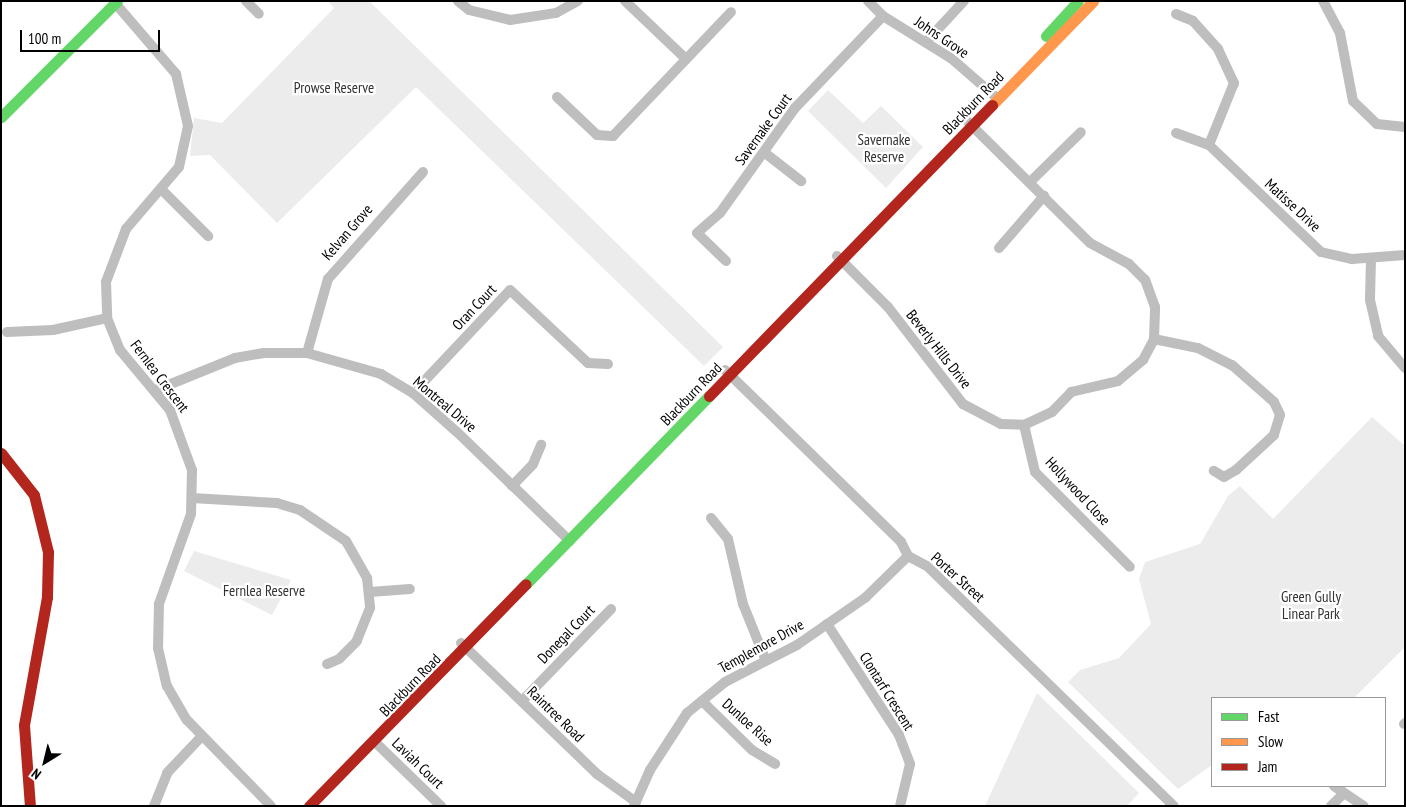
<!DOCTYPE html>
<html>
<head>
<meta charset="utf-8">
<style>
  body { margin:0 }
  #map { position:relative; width:1406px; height:807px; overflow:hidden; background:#fff; font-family:"PT Sans Narrow",sans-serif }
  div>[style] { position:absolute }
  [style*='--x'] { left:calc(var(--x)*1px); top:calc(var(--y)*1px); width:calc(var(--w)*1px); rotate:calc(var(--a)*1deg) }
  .green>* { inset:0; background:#ececec }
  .street>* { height:10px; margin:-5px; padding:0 5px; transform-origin:5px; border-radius:5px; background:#bebebe }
  .fast>* { height:11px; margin:-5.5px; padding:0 5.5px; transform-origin:5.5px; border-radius:5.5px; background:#63d668 }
  .slow>* { height:11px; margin:-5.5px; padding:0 5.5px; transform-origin:5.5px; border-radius:5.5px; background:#ff974d }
  .jam>* { height:11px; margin:-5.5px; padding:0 5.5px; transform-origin:5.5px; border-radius:5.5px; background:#b3261e }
  span { translate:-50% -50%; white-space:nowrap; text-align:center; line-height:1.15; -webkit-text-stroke:4.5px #fff; paint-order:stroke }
  .street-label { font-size:15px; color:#000 }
  .park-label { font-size:15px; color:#333 }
  .frame { position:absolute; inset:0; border:2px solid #000; pointer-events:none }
  .legend { position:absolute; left:1211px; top:697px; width:175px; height:90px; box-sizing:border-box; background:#fff; border:1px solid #999; margin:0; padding:6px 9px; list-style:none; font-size:15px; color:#000 }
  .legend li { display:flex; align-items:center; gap:10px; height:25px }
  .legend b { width:25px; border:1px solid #999 }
  .north { position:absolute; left:20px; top:737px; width:50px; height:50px; -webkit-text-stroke:4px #fff; paint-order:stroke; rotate:216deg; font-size:14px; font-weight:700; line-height:20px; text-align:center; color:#000 }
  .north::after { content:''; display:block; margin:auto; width:18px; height:22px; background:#000; clip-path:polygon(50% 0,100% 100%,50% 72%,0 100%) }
  .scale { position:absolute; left:20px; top:30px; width:140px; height:22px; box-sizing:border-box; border:2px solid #000; border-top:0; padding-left:6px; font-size:15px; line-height:18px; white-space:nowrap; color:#000; -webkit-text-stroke:4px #fff; paint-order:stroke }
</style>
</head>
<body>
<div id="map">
  <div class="green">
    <div style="clip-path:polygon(328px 1px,369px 1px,723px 347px,704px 366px,416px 87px,277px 223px,210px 155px,190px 156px,194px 118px,222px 123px,334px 8px)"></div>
    <div style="clip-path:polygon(828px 90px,863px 123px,881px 106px,923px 147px,886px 188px,808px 111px)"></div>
    <div style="clip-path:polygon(1372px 417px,1405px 446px,1405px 647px,1354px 698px,1212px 698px,1212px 765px,1178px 789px,1068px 682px,1080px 670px,1119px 658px,1151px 624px,1139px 579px,1145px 562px,1200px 544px,1228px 496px,1240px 486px,1273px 519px)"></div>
    <div style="clip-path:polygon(194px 551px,291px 580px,272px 615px,184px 571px)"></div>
    <div style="clip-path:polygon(1037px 693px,1139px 793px,1127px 806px,985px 806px)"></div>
  </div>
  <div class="street">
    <div style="--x:246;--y:1;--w:18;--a:45"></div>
    <div style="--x:458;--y:1;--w:14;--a:39"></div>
    <div style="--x:469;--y:10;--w:42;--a:13.7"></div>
    <div style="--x:510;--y:20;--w:47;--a:-8.7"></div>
    <div style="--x:556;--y:13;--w:25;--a:-29"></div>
    <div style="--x:625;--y:1;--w:84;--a:43.6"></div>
    <div style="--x:868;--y:1;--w:21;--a:45"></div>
    <div style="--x:883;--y:16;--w:81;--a:31.9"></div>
    <div style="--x:952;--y:59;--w:61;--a:41"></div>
    <div style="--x:1323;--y:1;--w:36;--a:62"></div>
    <div style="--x:1340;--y:33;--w:69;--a:79.2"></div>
    <div style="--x:1353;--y:101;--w:33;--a:44"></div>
    <div style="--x:1377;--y:124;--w:28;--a:6"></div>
    <div style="--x:115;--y:3;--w:94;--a:49.3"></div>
    <div style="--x:176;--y:74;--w:53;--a:77"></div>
    <div style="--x:188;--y:126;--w:42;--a:102.4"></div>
    <div style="--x:179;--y:167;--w:82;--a:130.5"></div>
    <div style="--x:126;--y:229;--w:57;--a:110.7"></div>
    <div style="--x:106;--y:282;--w:36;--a:88"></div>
    <div style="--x:107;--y:318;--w:35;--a:68"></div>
    <div style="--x:120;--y:350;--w:78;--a:50.2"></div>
    <div style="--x:170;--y:410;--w:64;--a:69.9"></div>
    <div style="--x:192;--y:470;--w:44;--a:91.3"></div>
    <div style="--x:191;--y:514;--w:96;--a:109.6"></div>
    <div style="--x:159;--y:604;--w:44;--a:91.3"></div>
    <div style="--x:158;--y:648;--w:39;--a:77"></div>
    <div style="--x:167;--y:686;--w:39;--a:60"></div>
    <div style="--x:187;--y:720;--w:120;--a:45.7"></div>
    <div style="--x:1176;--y:14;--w:18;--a:22"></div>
    <div style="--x:1193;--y:21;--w:38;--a:48"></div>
    <div style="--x:1218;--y:49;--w:38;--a:65"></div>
    <div style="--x:1234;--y:83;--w:67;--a:112"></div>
    <div style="--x:926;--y:42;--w:56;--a:-47.2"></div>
    <div style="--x:557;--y:97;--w:55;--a:43.5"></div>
    <div style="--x:597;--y:135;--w:16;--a:4"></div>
    <div style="--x:613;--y:136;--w:171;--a:-46.4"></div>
    <div style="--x:1176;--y:133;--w:35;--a:20"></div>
    <div style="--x:1209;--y:145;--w:155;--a:43.7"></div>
    <div style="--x:1321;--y:252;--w:32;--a:13"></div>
    <div style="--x:1352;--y:259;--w:53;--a:-4.3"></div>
    <div style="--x:765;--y:153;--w:46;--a:37.9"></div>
    <div style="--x:1030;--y:182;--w:71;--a:-44.4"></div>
    <div style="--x:163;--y:191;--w:64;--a:45"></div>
    <div style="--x:999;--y:248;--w:69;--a:-49.1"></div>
    <div style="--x:837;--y:256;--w:72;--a:45"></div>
    <div style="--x:888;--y:307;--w:123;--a:52.3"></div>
    <div style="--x:963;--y:404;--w:43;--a:27.8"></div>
    <div style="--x:1001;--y:424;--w:23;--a:2"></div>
    <div style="--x:1024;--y:425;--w:31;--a:-25"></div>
    <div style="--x:1052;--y:412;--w:28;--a:-46"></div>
    <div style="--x:1071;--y:392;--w:48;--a:-13.2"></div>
    <div style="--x:1118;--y:381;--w:33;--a:-40"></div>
    <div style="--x:1143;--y:360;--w:24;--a:-62"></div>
    <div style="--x:1154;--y:339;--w:32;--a:-88"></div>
    <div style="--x:1155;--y:307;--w:29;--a:-110"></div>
    <div style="--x:1145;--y:280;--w:23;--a:-135"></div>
    <div style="--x:1129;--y:264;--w:44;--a:-151.7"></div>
    <div style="--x:1090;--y:243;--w:175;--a:-135.2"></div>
    <div style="--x:1371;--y:258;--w:42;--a:91.4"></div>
    <div style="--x:1370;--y:300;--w:37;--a:77"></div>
    <div style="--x:1378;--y:336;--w:42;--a:49.8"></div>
    <div style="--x:726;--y:261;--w:40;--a:-136"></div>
    <div style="--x:697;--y:233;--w:30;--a:-41"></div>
    <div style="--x:720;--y:213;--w:129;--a:-54.5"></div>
    <div style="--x:795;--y:108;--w:127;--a:-46.3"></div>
    <div style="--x:7;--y:332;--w:46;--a:-2.5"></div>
    <div style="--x:53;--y:330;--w:55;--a:-12.5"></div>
    <div style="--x:1154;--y:339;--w:45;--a:11.6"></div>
    <div style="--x:1198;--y:348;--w:38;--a:27"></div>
    <div style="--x:1232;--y:365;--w:56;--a:41.4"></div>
    <div style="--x:1274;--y:402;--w:14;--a:65"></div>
    <div style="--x:1280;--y:415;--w:21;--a:107"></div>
    <div style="--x:1274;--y:435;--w:52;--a:137.4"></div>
    <div style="--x:1236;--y:470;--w:14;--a:150"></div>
    <div style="--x:1224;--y:477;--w:12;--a:-149"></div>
    <div style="--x:307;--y:353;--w:77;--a:-74.2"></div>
    <div style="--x:328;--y:279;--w:143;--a:-48.4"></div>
    <div style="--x:725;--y:370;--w:246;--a:44.3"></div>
    <div style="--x:901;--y:542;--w:16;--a:63"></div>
    <div style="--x:908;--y:556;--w:21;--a:28"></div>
    <div style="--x:927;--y:566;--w:344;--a:44.2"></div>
    <div style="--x:156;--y:390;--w:85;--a:-22.1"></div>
    <div style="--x:235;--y:358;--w:29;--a:-10"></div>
    <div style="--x:264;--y:353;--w:43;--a:0"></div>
    <div style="--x:307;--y:353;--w:77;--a:15.8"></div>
    <div style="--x:381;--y:374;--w:37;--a:31"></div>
    <div style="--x:413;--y:393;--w:59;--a:41.6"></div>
    <div style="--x:457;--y:432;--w:157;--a:44"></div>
    <div style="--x:413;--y:393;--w:141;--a:-46.7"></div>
    <div style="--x:510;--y:290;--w:107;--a:43.1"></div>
    <div style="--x:588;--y:363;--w:20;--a:3"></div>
    <div style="--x:1024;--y:425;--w:48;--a:76.8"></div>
    <div style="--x:1035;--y:472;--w:134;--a:45"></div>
    <div style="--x:512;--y:486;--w:30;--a:-46"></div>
    <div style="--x:533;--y:464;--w:21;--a:-67"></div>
    <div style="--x:192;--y:498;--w:85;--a:3.4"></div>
    <div style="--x:277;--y:503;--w:24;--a:17"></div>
    <div style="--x:300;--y:510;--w:55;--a:34"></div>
    <div style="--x:346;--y:541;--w:43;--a:60.4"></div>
    <div style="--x:367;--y:578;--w:30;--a:84"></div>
    <div style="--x:370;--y:608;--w:35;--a:112"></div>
    <div style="--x:357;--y:641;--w:25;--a:135"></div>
    <div style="--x:339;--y:659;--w:13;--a:157"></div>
    <div style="--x:711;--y:518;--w:27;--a:51"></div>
    <div style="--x:728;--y:539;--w:67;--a:77"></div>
    <div style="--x:743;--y:604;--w:61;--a:68"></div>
    <div style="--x:370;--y:592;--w:40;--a:-4.3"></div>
    <div style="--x:827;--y:624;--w:132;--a:57"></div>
    <div style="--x:899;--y:735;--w:31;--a:69"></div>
    <div style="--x:910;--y:764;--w:43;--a:103.4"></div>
    <div style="--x:461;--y:643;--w:189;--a:43.9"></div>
    <div style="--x:597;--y:774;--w:48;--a:35.7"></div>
    <div style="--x:522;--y:701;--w:128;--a:-45.9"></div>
    <div style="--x:702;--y:701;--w:70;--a:44.4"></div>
    <div style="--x:752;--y:750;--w:27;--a:31"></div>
    <div style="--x:1404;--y:724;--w:1;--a:-45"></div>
    <div style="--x:375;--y:742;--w:92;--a:44.1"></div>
    <div style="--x:1334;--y:786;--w:36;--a:34"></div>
    <div style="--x:154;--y:806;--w:35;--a:-68"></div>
    <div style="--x:167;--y:773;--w:50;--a:-46.6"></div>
    <div style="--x:634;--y:806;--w:39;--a:-66"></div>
    <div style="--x:650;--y:770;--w:68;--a:-57"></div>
    <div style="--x:687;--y:713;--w:49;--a:-39.2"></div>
    <div style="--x:725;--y:682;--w:81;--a:-27.2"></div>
    <div style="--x:797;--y:645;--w:83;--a:-34.7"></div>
    <div style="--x:865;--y:598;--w:60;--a:-44.3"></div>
    <div style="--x:1331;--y:806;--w:16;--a:-45"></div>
  </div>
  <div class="fast">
    <div style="--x:1046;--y:36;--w:47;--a:-47.6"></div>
    <div style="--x:1;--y:117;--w:164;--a:-45"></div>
    <div style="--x:526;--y:584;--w:262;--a:-45.8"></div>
  </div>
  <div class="slow">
    <div style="--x:992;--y:105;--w:145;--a:-45.8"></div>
  </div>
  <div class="jam">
    <div style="--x:709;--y:396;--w:406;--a:-45.8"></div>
    <div style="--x:1;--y:453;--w:53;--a:51.8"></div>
    <div style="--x:34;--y:495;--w:59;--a:76.2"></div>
    <div style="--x:48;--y:552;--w:45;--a:91.3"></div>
    <div style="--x:47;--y:597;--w:130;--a:100.2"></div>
    <div style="--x:24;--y:725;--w:81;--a:85.8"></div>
    <div style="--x:309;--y:806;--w:310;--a:-45.7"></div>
  </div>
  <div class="street-label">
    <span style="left:942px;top:37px;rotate:34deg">Johns Grove</span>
    <span style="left:973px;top:103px;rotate:-46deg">Blackburn Road</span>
    <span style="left:763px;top:129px;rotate:-54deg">Savernake Court</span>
    <span style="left:1293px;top:205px;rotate:43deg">Matisse Drive</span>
    <span style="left:347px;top:232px;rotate:-49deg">Kelvan Grove</span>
    <span style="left:474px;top:307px;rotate:-47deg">Oran Court</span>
    <span style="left:939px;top:349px;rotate:52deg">Beverly Hills Drive</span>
    <span style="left:160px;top:376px;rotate:53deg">Fernlea Crescent</span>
    <span style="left:691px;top:394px;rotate:-46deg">Blackburn Road</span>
    <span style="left:445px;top:404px;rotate:40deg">Montreal Drive</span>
    <span style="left:1078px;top:491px;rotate:47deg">Hollywood Close</span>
    <span style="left:958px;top:577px;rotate:42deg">Porter Street</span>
    <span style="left:566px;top:634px;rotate:-46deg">Donegal Court</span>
    <span style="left:761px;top:646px;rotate:-29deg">Templemore Drive</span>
    <span style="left:410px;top:685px;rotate:-46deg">Blackburn Road</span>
    <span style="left:887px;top:691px;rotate:58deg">Clontarf Crescent</span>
    <span style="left:556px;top:714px;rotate:44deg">Raintree Road</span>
    <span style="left:748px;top:722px;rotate:42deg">Dunloe Rise</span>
    <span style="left:418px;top:763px;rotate:44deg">Laviah Court</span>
  </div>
  <div class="park-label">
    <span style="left:334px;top:88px">Prowse Reserve</span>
    <span style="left:884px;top:148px">Savernake<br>Reserve</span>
    <span style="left:264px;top:591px">Fernlea Reserve</span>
    <span style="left:1311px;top:605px">Green Gully<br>Linear Park</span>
  </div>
  <div class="frame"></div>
  <ul class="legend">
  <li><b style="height:6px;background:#63d668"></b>Fast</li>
  <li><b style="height:6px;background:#ff974d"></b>Slow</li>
  <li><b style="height:6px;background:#b3261e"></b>Jam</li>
  </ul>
  <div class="north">N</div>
  <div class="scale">100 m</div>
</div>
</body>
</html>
